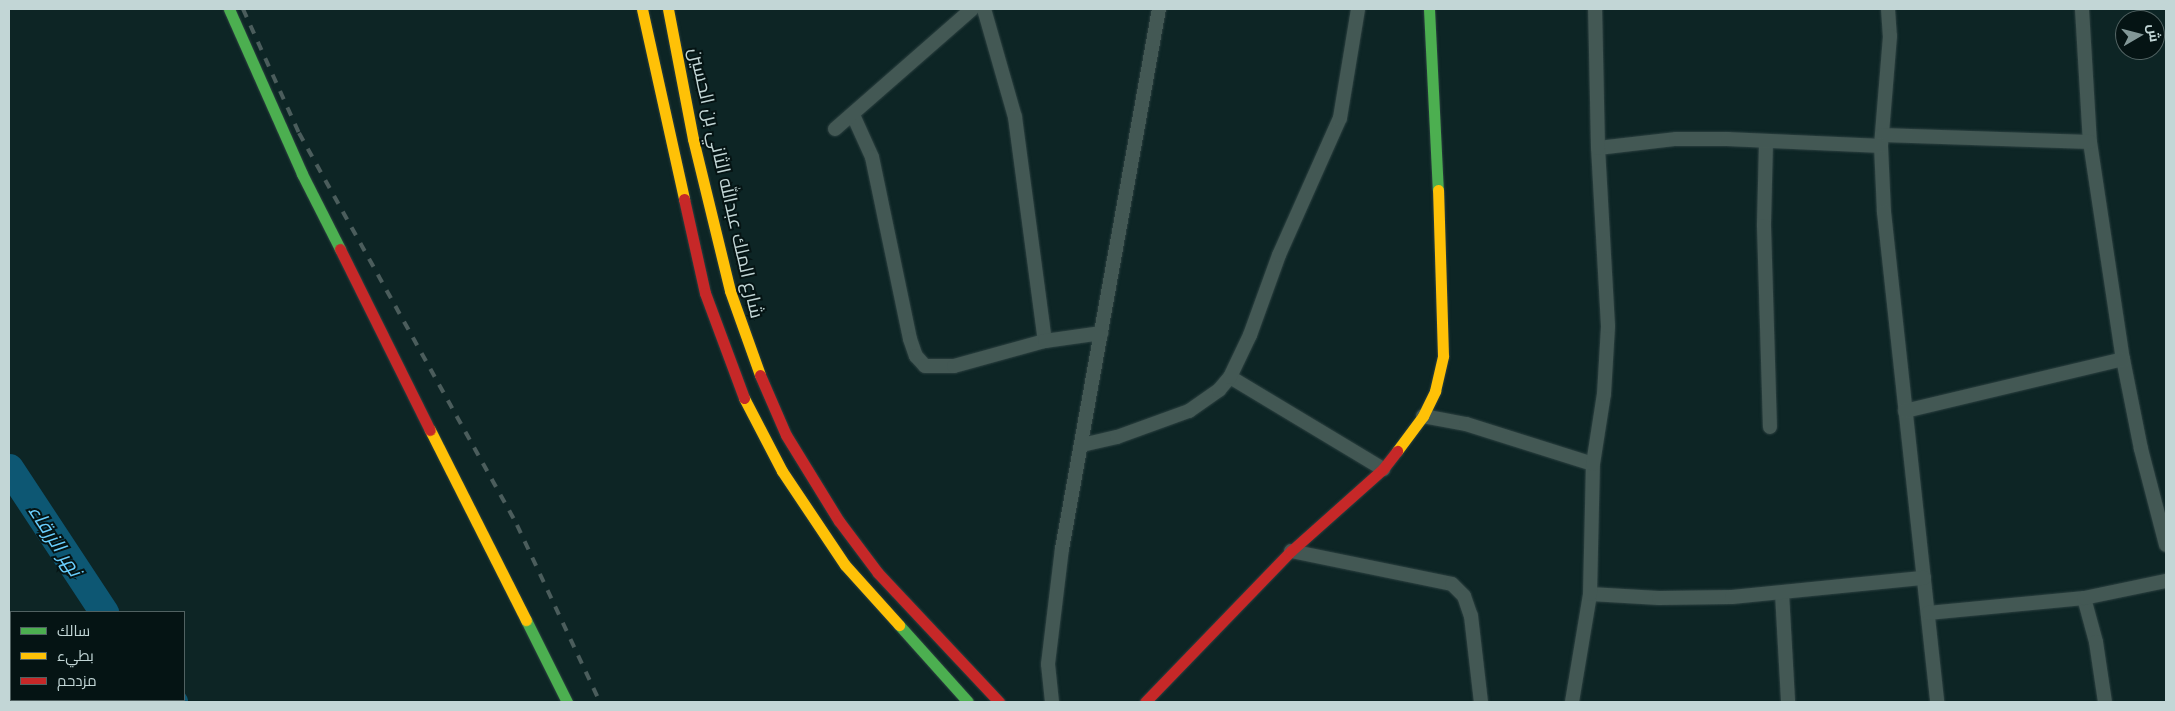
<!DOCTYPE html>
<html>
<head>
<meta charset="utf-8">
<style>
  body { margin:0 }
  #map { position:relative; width:2175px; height:711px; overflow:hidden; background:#0d2525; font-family:Mulish,Cairo,sans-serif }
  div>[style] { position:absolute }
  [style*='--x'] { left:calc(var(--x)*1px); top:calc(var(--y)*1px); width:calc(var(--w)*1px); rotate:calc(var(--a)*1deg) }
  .river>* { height:29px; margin:-14.5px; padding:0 14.5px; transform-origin:14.5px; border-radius:14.5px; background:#0d5773 }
  .roads { filter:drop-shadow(0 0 1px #2c4040) drop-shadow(0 0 1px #2c4040) }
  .street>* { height:14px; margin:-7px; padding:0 7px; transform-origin:7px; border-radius:7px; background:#435854 }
  .fast>* { height:11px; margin:-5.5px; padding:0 5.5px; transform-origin:5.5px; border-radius:5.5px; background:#4caf50 }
  .slow>* { height:11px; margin:-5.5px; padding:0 5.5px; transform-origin:5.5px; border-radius:5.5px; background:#ffc107 }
  .jam>* { height:11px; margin:-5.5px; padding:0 5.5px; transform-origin:5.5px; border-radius:5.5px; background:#c62828 }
  .rail>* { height:4px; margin-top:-2px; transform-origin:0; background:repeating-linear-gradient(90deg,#4b5d5c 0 9px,transparent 0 18px) }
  span { translate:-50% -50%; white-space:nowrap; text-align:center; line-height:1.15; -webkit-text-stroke:4px #051414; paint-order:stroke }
  .street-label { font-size:19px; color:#c2d6d6 }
  .water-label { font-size:20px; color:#6acffe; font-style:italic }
  .frame { position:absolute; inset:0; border:10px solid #c2d6d6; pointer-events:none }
  .legend { position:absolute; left:10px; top:611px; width:175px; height:90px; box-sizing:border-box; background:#051414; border:1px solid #516262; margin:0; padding:6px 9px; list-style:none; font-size:15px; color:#c2d6d6 }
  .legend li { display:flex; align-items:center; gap:10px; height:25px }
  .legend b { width:25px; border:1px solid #516262 }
  .north { position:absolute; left:2115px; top:10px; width:50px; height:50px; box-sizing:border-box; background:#051414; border:1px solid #516262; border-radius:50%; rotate:82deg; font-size:14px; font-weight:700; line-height:20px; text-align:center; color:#c2d6d6 }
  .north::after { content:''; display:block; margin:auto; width:18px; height:22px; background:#839898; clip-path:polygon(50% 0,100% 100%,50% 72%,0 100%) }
</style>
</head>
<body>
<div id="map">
  <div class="river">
    <div style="--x:9;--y:468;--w:173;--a:56.6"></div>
    <div style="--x:171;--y:700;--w:3;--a:45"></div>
  </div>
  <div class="roads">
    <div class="street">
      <div style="--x:984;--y:9;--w:112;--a:74"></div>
      <div style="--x:1015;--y:117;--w:226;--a:82.4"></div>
      <div style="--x:1888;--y:9;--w:27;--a:86"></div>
      <div style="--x:1890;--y:36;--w:110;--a:94.7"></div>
      <div style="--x:1881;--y:146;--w:66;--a:87.4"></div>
      <div style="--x:1884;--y:212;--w:493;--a:83.8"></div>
      <div style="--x:2082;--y:9;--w:133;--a:86.6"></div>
      <div style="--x:2090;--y:142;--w:219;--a:81.4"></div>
      <div style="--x:2123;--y:359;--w:92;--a:78.7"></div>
      <div style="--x:2141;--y:449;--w:99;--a:75.4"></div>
      <div style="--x:853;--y:115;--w:46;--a:65.7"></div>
      <div style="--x:872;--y:157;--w:186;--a:78.2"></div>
      <div style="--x:910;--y:339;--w:18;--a:71"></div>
      <div style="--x:916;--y:356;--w:13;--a:48"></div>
      <div style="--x:925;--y:366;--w:29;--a:0"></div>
      <div style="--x:954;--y:366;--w:94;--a:-15.4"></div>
      <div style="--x:1045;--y:341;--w:57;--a:-8.1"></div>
      <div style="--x:835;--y:129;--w:182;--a:-41.2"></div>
      <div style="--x:1882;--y:135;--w:208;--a:1.9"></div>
      <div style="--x:1766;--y:142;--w:84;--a:91.4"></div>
      <div style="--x:1764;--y:226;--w:201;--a:88.3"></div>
      <div style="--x:1598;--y:148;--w:79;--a:-6.6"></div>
      <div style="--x:1676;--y:139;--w:52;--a:0"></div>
      <div style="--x:1728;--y:139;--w:153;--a:2.6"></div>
      <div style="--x:1230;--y:377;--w:179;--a:31"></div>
      <div style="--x:1905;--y:411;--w:224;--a:-13.4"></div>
      <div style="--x:1423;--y:416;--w:44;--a:10.5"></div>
      <div style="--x:1466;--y:424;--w:133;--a:17.5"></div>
      <div style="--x:1082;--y:445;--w:36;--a:-13"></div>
      <div style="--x:1117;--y:437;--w:77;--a:-19.9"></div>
      <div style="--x:1189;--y:411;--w:37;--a:-35"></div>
      <div style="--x:1219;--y:390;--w:17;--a:-50"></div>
      <div style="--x:1230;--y:377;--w:47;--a:-64.5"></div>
      <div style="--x:1250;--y:335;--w:85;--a:-70.1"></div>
      <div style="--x:1279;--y:255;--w:150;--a:-66"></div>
      <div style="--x:1340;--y:118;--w:110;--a:-80.6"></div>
      <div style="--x:1291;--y:551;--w:164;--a:11.6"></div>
      <div style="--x:1452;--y:584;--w:17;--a:45"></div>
      <div style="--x:1464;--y:596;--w:21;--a:71"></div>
      <div style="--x:1471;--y:616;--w:87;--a:83.4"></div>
      <div style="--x:1782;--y:593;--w:109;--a:86.8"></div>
      <div style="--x:1590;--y:594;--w:69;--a:3.3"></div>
      <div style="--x:1659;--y:598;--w:73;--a:-0.8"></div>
      <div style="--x:1732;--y:597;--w:193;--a:-5.7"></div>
      <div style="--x:2084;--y:598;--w:46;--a:74.7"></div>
      <div style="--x:2096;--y:642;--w:61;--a:81.5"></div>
      <div style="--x:1928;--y:613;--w:157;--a:-5.5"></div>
      <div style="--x:2084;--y:598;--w:84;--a:-11.7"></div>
      <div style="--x:1052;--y:702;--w:38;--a:-96"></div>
      <div style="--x:1048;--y:664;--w:116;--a:-83.1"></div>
      <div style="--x:1062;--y:549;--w:549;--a:-79.82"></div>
      <div style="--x:1572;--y:702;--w:109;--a:-80.5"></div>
      <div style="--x:1590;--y:594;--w:130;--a:-88.7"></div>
      <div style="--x:1593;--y:464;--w:71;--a:-81.1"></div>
      <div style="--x:1604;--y:394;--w:68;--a:-86.6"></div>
      <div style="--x:1608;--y:326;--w:178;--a:-93.2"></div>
      <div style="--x:1598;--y:148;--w:139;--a:-91.2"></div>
    </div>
    <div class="fast">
      <div style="--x:229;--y:9;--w:180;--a:66.1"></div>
      <div style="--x:302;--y:174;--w:84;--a:63.1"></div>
      <div style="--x:1429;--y:9;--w:181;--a:87.2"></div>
      <div style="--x:526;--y:620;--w:92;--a:63.4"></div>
      <div style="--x:899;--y:625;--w:103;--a:48.1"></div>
    </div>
    <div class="slow">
      <div style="--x:642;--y:9;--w:195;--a:77.5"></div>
      <div style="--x:668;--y:9;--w:132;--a:79.1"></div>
      <div style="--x:693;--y:139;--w:156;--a:76.3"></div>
      <div style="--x:730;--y:291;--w:89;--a:70.3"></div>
      <div style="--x:744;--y:398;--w:82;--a:62.5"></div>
      <div style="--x:782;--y:471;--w:113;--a:56.2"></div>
      <div style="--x:845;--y:565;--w:81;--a:48"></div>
      <div style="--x:430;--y:430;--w:213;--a:63.2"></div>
      <div style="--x:1397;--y:451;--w:44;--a:-53.4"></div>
      <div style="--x:1423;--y:416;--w:28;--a:-64"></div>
      <div style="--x:1435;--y:391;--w:36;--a:-77"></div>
      <div style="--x:1443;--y:356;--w:166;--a:-91.7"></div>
    </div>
    <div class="jam">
      <div style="--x:684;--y:199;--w:96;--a:77.4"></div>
      <div style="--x:705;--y:293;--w:112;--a:69.6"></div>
      <div style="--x:340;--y:249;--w:202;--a:63.6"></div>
      <div style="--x:760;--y:375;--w:65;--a:66.6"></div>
      <div style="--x:786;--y:435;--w:101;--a:58.4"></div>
      <div style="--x:839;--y:521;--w:65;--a:53.1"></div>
      <div style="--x:878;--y:573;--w:177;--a:46.8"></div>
      <div style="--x:1145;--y:702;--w:210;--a:-46"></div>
      <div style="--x:1291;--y:551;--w:123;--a:-41.7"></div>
      <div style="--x:1383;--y:469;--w:23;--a:-52"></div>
    </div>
  </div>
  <div class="rail">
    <div style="--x:243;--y:9;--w:136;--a:65.7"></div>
    <div style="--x:299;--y:133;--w:449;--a:60.9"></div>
    <div style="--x:517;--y:525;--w:195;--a:64.9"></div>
  </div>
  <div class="street-label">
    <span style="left:726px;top:183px;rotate:77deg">شارع الملك عبدالله الثاني بن الحسين</span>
  </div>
  <div class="water-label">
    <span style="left:56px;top:540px;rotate:57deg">نهر الزرقاء</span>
  </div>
  <div class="frame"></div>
  <ul class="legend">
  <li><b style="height:6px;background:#4caf50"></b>سالك</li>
  <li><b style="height:6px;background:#ffc107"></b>بطيء</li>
  <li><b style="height:6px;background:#c62828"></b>مزدحم</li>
  </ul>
  <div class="north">ش</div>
</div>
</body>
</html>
